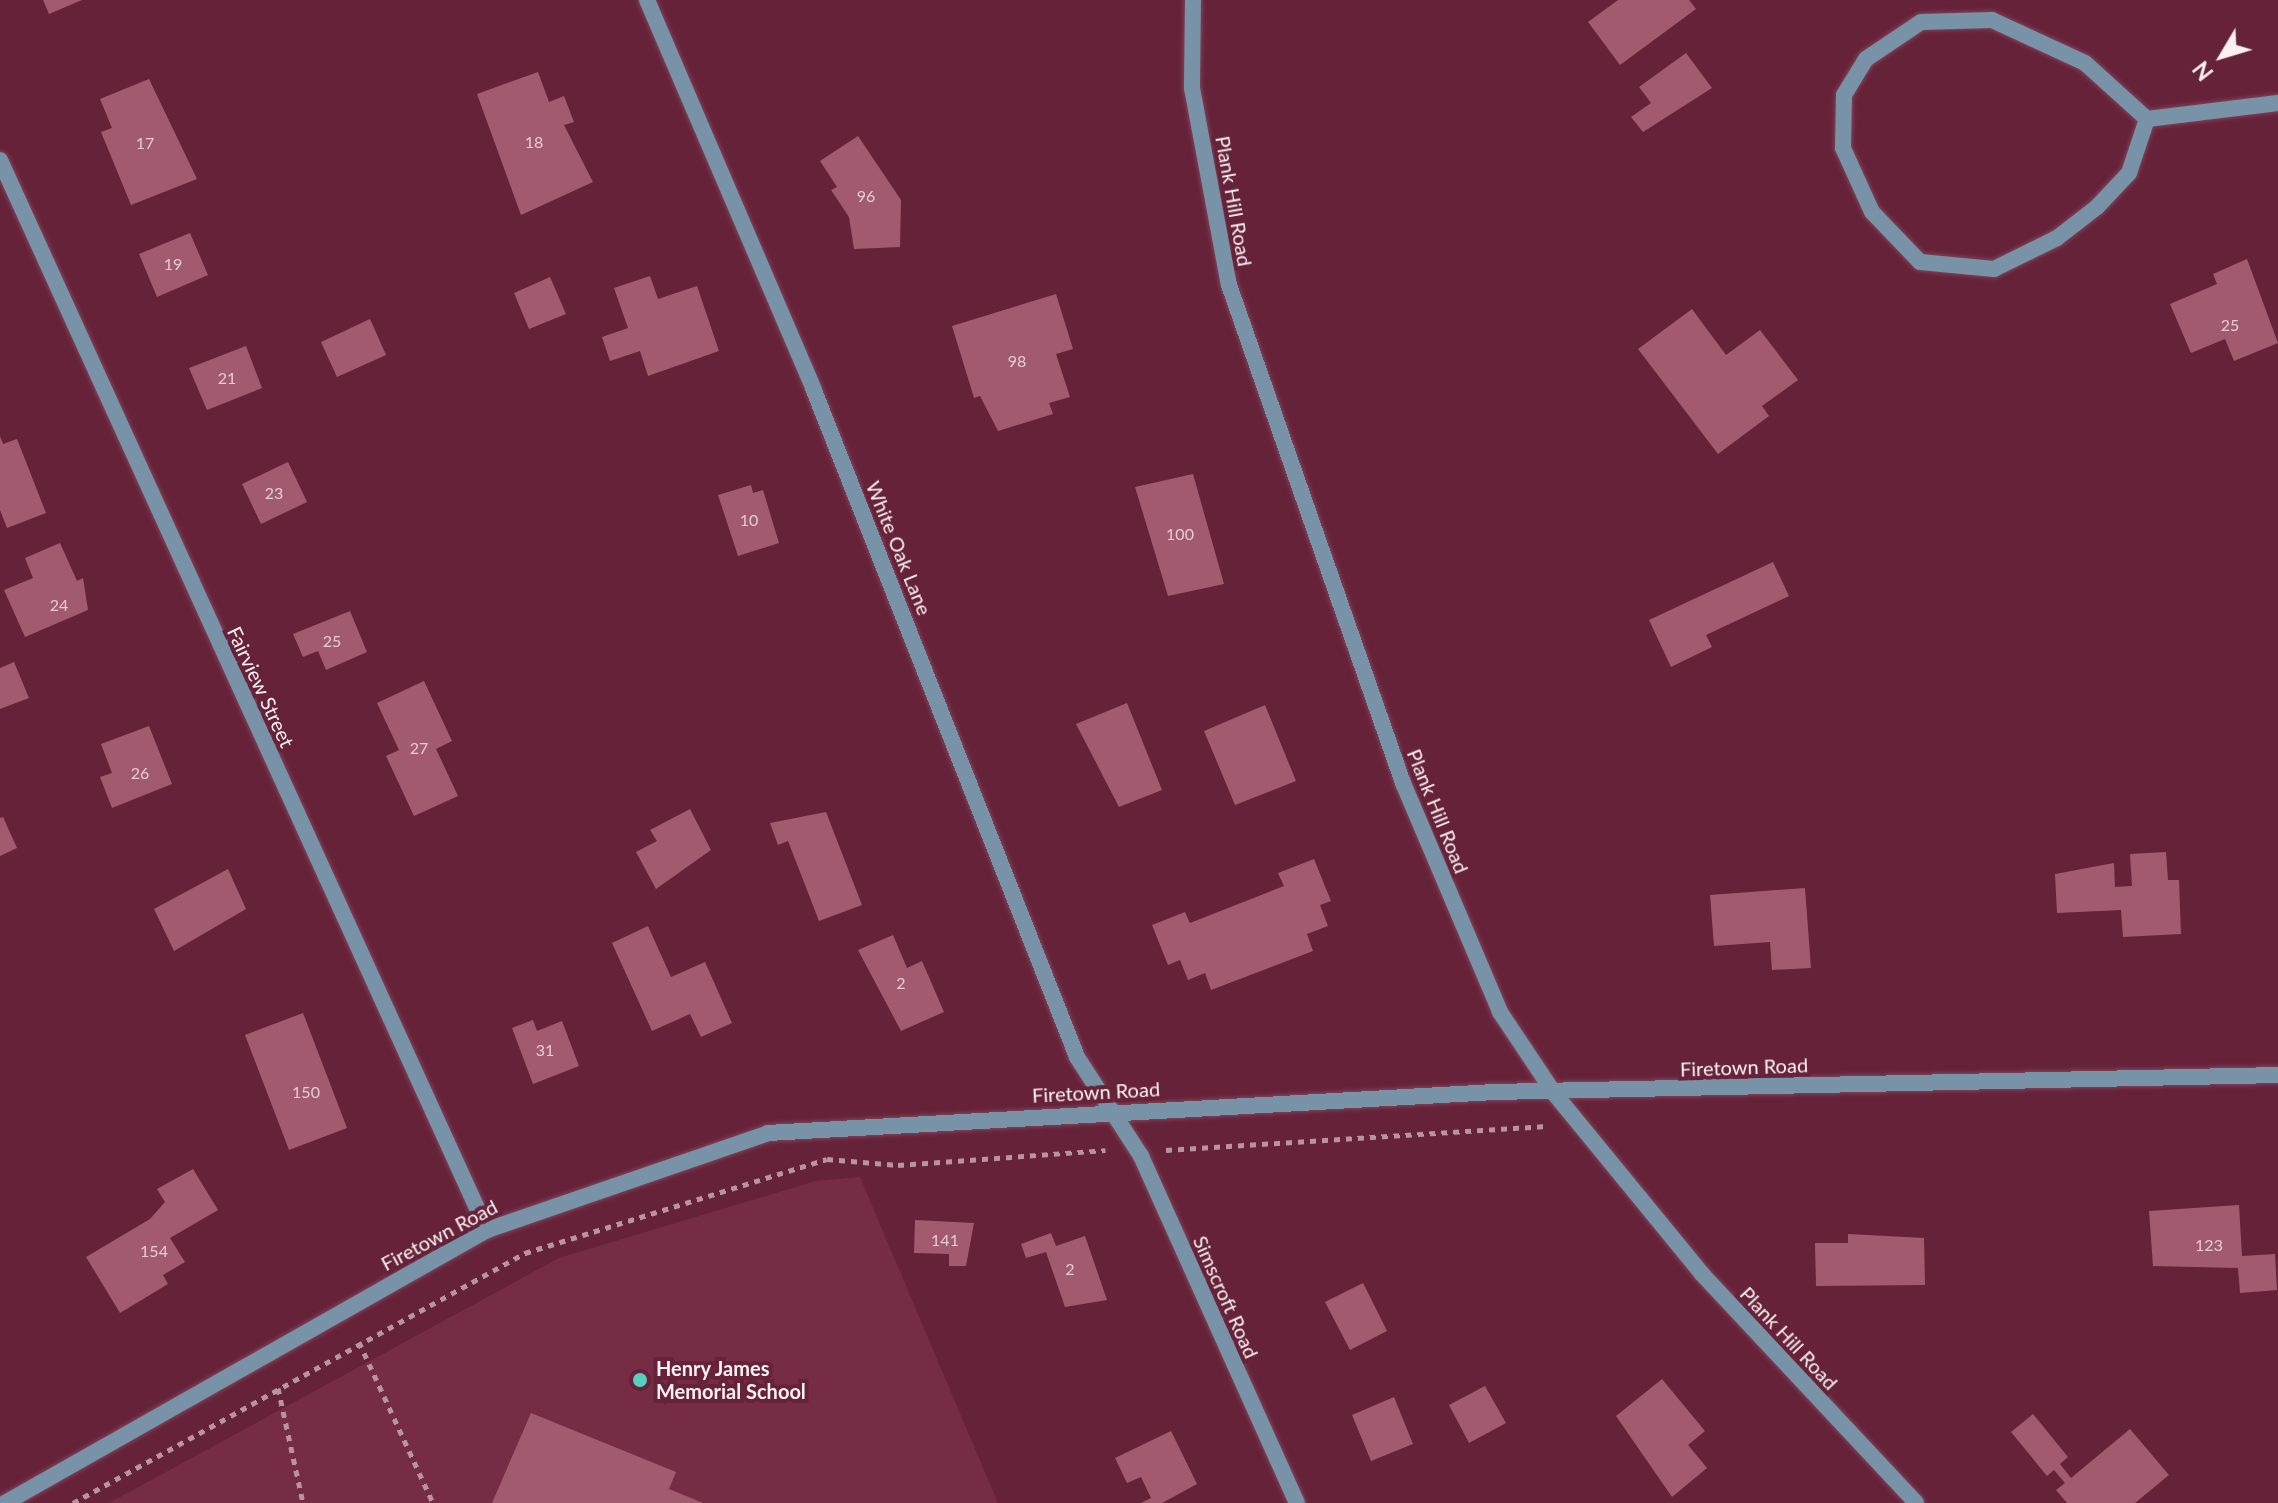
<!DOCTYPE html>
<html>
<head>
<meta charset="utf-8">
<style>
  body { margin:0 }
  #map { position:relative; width:2278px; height:1503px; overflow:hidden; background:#662239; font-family:Lato,sans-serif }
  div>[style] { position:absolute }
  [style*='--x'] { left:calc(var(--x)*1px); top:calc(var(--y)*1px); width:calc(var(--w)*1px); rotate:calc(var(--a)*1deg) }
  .built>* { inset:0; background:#762c45 }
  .building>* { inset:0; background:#a25b6e }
  .path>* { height:5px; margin-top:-2.5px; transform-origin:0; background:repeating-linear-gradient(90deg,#b7949f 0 6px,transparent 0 12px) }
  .roads { filter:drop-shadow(0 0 2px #7e4357) drop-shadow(0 0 2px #7e4357) }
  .minor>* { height:16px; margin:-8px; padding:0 8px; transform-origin:8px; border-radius:8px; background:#7892a7 }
  .tertiary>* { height:16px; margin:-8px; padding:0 8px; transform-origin:8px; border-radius:8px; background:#7892a7 }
  .dots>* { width:22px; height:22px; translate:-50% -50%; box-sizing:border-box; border:4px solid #662239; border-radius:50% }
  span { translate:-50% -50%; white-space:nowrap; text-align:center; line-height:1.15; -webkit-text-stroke:8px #662239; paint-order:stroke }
  .number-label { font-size:16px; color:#e4ccd2 }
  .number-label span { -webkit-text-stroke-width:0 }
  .street-label { font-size:20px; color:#faf1f3 }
  .poi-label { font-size:20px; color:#faf1f3; font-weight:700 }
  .left { translate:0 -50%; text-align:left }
  .north { position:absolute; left:2182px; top:16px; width:80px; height:80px; -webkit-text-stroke:6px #662239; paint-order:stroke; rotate:232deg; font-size:22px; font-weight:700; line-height:32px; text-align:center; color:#faf1f3 }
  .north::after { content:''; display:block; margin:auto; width:28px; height:36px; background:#faf1f3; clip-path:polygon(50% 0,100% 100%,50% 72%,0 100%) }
</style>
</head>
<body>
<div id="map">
  <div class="built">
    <div style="clip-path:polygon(860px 1177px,998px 1503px,109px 1503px,559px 1258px,816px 1181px)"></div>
  </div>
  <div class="building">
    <div style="clip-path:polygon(43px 0,82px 0,49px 14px)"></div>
    <div style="clip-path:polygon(1618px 0,1689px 0,1696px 9px,1620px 65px,1588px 22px)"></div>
    <div style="clip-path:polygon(1686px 53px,1712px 88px,1643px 132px,1631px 117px,1651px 103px,1639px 87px)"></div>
    <div style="clip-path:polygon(538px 72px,549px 102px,564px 96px,574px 122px,564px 125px,593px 182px,521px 215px,477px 94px)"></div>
    <div style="clip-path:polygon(149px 79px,197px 179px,131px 205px,101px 132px,112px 128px,100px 99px)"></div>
    <div style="clip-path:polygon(858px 136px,901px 200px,900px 247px,854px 249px,849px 217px,831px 190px,837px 187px,820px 161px)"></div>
    <div style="clip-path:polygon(190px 233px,208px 275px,157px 297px,139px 254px)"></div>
    <div style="clip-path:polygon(2247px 259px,2278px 343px,2234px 361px,2225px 339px,2191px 353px,2170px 304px,2217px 284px,2213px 274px)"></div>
    <div style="clip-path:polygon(650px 276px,658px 299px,697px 286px,719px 351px,648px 376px,640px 351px,610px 361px,602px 337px,628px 328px,614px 288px)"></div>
    <div style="clip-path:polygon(550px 277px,566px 314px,529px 329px,514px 293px)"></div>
    <div style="clip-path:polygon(1056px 294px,1073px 349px,1056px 354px,1070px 397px,1049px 403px,1053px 414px,998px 431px,980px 396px,974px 398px,952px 326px)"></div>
    <div style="clip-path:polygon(1692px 309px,1726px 355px,1760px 330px,1798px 380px,1762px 406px,1769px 416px,1718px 454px,1638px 349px)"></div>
    <div style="clip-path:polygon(370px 319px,386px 355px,337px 377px,321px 342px)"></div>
    <div style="clip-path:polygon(246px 346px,262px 388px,207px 410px,189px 368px)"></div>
    <div style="clip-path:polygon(0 436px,3px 444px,17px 439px,46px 513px,7px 528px,0 510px)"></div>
    <div style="clip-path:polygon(288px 462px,307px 502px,261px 524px,242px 484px)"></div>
    <div style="clip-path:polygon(1193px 474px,1224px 584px,1168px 596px,1135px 487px)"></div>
    <div style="clip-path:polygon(751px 485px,753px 493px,763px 490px,779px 543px,738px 556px,718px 495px)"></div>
    <div style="clip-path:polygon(60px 543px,77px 581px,83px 578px,88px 610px,25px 637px,4px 590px,33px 578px,25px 558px)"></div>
    <div style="clip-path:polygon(1773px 562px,1789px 596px,1706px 635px,1712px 647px,1671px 667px,1649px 620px)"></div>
    <div style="clip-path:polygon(350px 611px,367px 652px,326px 670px,318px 651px,303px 657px,293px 634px)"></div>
    <div style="clip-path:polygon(14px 662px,29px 698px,0 709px,0 668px)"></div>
    <div style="clip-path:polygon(424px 681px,452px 741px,436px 749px,458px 796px,414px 816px,386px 756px,399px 750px,377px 703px)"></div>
    <div style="clip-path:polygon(1127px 703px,1162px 790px,1119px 807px,1076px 724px)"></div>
    <div style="clip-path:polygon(1265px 705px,1296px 781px,1235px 805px,1204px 731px)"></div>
    <div style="clip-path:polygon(149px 726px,172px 784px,112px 808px,100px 777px,112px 773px,101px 744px)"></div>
    <div style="clip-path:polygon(690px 809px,711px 850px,656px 889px,636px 852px,657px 841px,650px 830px)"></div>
    <div style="clip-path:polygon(826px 812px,862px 905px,819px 921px,788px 841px,778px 845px,770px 823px)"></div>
    <div style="clip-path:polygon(3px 817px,17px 848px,0 856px,0 818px)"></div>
    <div style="clip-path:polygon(2166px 852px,2168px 880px,2179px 880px,2181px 934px,2123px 937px,2121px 910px,2057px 913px,2055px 874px,2114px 863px,2115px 887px,2132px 886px,2130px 854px)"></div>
    <div style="clip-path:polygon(1314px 859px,1331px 901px,1320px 905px,1328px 926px,1307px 934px,1313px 951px,1211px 990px,1205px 973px,1188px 980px,1180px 960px,1168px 965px,1152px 925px,1185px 912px,1190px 923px,1284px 886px,1278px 873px)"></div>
    <div style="clip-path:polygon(228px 869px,246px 909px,174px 951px,154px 909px)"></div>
    <div style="clip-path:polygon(1805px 888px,1811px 968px,1772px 970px,1770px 942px,1714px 946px,1710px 895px)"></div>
    <div style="clip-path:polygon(648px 926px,671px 977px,705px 962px,732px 1023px,701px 1037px,690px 1014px,652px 1031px,612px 943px)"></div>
    <div style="clip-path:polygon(893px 935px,907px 968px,922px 961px,944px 1012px,901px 1031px,858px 950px)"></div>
    <div style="clip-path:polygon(303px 1013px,347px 1128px,289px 1150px,245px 1035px)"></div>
    <div style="clip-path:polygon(533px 1020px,537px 1031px,562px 1021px,579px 1066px,533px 1084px,512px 1028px)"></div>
    <div style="clip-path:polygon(193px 1169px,218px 1210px,170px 1238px,185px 1262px,163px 1275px,168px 1284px,120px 1313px,86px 1257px,150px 1219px,165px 1202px,157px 1189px)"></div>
    <div style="clip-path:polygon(2239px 1205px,2242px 1256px,2275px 1254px,2277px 1290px,2240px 1293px,2238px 1268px,2153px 1266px,2149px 1211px)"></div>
    <div style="clip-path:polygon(915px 1220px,974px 1223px,966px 1266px,949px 1266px,949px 1254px,914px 1253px)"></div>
    <div style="clip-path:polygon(1051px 1233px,1056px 1246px,1085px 1236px,1107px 1300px,1065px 1307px,1046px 1252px,1026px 1258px,1021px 1244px)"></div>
    <div style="clip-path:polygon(1848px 1234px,1924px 1238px,1925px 1285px,1816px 1286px,1815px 1243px,1848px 1243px)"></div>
    <div style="clip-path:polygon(1363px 1283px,1387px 1331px,1350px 1350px,1325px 1302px)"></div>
    <div style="clip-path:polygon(1662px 1379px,1705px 1431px,1688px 1445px,1707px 1468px,1672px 1497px,1616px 1416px)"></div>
    <div style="clip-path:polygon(1485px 1386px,1506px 1423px,1469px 1443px,1449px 1405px)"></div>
    <div style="clip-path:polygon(1394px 1397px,1413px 1444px,1371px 1461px,1352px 1415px)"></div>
    <div style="clip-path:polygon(531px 1413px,676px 1472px,669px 1489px,703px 1503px,492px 1503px)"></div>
    <div style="clip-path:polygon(2033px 1414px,2068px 1457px,2060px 1464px,2071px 1478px,2130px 1429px,2169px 1475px,2135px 1503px,2067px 1503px,2056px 1490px,2065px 1483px,2054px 1470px,2047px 1476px,2011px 1432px)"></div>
    <div style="clip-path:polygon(1171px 1431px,1197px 1484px,1162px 1503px,1141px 1503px,1151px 1498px,1141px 1477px,1127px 1483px,1115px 1458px)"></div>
  </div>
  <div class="path">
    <div style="--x:1166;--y:1150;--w:381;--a:-3.6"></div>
    <div style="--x:359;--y:1342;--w:177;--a:65.3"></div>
    <div style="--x:278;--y:1388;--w:118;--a:77.7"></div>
    <div style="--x:73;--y:1503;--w:517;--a:-28.95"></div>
    <div style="--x:525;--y:1253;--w:316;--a:-17.3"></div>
    <div style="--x:827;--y:1159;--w:71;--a:4.8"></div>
    <div style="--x:898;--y:1165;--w:208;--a:-4.1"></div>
  </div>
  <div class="roads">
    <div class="minor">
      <div style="--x:647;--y:0;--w:422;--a:66.8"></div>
      <div style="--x:813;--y:388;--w:719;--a:68.46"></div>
      <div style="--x:1077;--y:1057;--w:118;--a:57.1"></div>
      <div style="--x:1141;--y:1156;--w:380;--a:65.8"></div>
      <div style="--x:2147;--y:119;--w:57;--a:108.4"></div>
      <div style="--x:2129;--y:173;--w:47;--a:133.3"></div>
      <div style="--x:2097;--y:207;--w:51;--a:142.2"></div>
      <div style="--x:2057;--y:238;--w:70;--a:153.8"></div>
      <div style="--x:1994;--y:269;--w:74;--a:-174.6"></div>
      <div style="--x:1920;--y:262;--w:69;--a:-133.8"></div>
      <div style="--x:1872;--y:212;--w:70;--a:-114.4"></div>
      <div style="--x:1843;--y:148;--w:53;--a:-88.9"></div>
      <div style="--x:1844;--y:95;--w:42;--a:-58.6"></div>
      <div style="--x:1866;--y:59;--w:66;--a:-33.9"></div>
      <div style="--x:1921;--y:22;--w:71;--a:-1.6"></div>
      <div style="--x:1992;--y:20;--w:102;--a:24.8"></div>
      <div style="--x:2085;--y:63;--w:84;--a:42.1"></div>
      <div style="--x:2147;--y:119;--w:132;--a:-7"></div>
      <div style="--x:0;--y:160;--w:1176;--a:65.53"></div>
      <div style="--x:1554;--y:1093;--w:234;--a:50.7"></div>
      <div style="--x:1702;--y:1274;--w:313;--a:46.9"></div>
    </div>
    <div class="tertiary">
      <div style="--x:1193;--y:0;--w:88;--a:90.7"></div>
      <div style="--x:1192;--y:88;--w:200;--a:79.4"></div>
      <div style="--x:1229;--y:285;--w:528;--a:70.74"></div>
      <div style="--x:1403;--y:783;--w:249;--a:67"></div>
      <div style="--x:1500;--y:1012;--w:97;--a:56.3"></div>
      <div style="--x:5;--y:1503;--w:554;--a:-29.53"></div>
      <div style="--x:487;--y:1230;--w:297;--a:-19"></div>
      <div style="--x:768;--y:1133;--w:727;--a:-3.23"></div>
      <div style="--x:1494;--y:1092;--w:784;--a:-1.24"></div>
    </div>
  </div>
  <div class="dots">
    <div style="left:640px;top:1380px;background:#59cebe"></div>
  </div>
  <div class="number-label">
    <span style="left:534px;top:142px">18</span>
    <span style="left:145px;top:143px">17</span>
    <span style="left:866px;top:196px">96</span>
    <span style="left:173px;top:264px">19</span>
    <span style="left:2230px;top:325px">25</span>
    <span style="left:1017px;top:361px">98</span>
    <span style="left:227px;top:378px">21</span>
    <span style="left:274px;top:493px">23</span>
    <span style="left:749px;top:520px">10</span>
    <span style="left:1180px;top:534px">100</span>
    <span style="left:59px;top:605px">24</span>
    <span style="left:332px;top:641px">25</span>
    <span style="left:419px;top:748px">27</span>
    <span style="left:140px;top:773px">26</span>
    <span style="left:901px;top:983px">2</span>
    <span style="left:545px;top:1050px">31</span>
    <span style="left:306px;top:1092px">150</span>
    <span style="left:945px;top:1240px">141</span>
    <span style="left:2209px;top:1245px">123</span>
    <span style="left:154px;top:1251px">154</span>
    <span style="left:1070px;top:1269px">2</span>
  </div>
  <div class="street-label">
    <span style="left:1234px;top:201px;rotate:80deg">Plank Hill Road</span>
    <span style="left:899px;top:548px;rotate:68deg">White Oak Lane</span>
    <span style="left:261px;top:687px;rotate:65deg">Fairview Street</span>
    <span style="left:1438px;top:811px;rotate:68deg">Plank Hill Road</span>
    <span style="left:1744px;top:1067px;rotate:-2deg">Firetown Road</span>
    <span style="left:1096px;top:1092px;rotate:-3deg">Firetown Road</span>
    <span style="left:439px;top:1235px;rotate:-28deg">Firetown Road</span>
    <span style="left:1226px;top:1297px;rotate:66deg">Simscroft Road</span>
    <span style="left:1789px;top:1338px;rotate:47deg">Plank Hill Road</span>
  </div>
  <div class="poi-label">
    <span class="left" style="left:656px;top:1380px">Henry James<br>Memorial School</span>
  </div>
  <div class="north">N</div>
</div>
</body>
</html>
